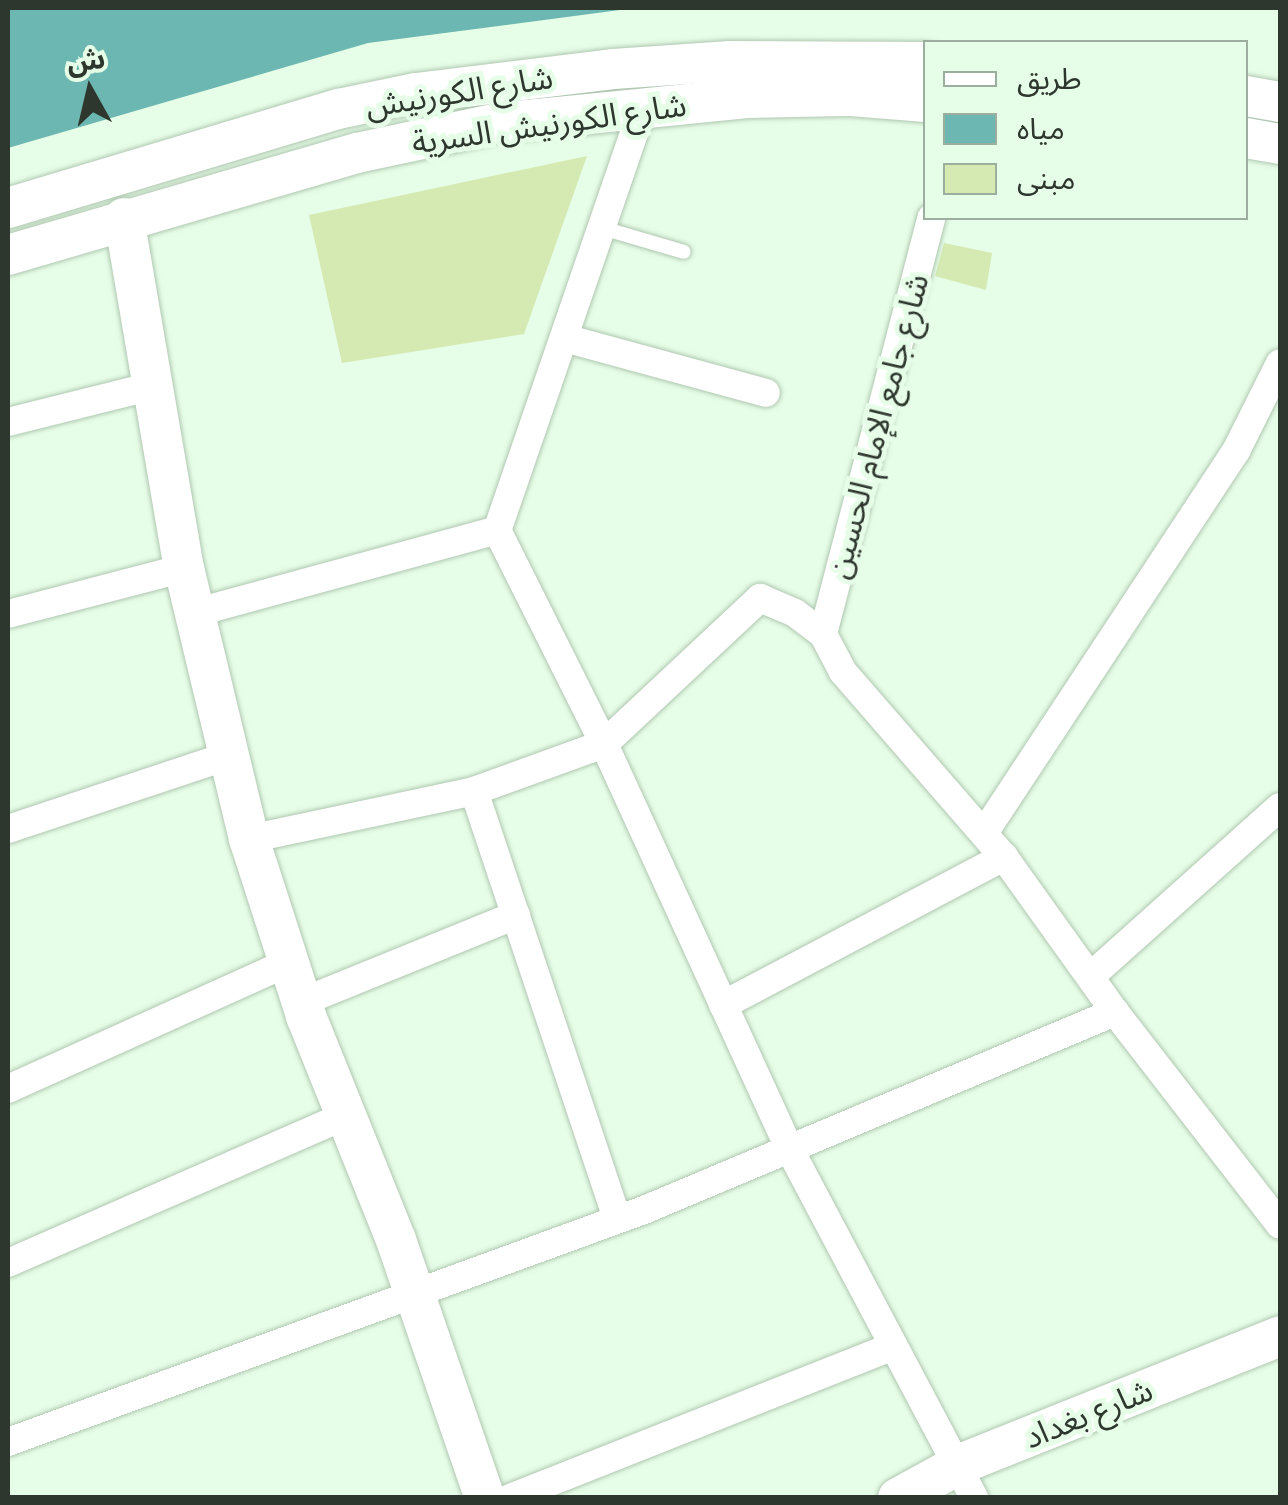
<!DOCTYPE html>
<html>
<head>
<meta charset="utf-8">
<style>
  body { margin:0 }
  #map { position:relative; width:1288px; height:1505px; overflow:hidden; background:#e6fde7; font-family:"IBM Plex Sans","Noto Sans Arabic",sans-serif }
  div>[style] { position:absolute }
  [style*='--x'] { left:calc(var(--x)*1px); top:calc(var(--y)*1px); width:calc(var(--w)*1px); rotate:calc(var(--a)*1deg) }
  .water>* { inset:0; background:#6cb7b1 }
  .building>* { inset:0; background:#d5eab3 }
  .roads { filter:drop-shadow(0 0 2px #b0c7b1) drop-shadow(0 0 2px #b0c7b1) }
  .lane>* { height:14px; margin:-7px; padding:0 7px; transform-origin:7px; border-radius:7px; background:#fff }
  .street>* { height:28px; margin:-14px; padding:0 14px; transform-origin:14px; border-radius:14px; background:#fff }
  .secondary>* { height:40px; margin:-20px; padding:0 20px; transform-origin:20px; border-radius:20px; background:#fff }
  span { translate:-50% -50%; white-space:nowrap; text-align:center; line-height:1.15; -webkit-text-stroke:10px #e6fde7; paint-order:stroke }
  .street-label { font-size:32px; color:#2e372e }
  .frame { position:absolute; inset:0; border:10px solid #2e372e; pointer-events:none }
  .legend { position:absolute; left:923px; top:40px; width:325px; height:180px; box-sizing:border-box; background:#e6fde7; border:2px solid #9cae9d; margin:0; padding:12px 18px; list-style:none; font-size:30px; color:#2e372e }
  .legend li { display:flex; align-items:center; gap:20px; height:50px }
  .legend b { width:50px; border:2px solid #9cae9d }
  .north { position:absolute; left:40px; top:40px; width:100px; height:100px; -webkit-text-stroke:8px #e6fde7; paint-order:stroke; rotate:352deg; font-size:28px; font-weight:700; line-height:40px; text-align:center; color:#2e372e }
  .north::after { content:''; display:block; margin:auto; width:35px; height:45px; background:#2e372e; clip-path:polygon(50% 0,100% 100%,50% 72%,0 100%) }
</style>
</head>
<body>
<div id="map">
  <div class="water">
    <div style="clip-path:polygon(8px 8px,635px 8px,368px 43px,8px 148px)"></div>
  </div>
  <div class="building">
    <div style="clip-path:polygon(587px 156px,524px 334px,342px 363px,309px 215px)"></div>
    <div style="clip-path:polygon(944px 243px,992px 253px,986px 290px,935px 276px)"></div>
  </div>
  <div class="roads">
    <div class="lane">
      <div style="--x:602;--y:228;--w:85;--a:16.3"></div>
    </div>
    <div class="street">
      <div style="--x:643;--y:107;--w:447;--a:109"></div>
      <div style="--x:497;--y:530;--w:239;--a:63.4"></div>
      <div style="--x:604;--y:744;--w:447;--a:65.4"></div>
      <div style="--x:790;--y:1150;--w:394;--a:62.1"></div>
      <div style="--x:564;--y:338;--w:209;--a:15.2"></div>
      <div style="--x:8;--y:422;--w:153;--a:-14"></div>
      <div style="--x:194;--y:613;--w:314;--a:-15.3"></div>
      <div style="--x:8;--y:614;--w:182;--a:-14.6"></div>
      <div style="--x:823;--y:634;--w:430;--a:-75.4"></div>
      <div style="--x:474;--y:791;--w:451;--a:71.5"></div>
      <div style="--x:8;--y:829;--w:232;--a:-18.4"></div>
      <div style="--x:984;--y:833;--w:458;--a:-56.6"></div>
      <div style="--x:1236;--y:451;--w:98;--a:-63.4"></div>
      <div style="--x:249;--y:839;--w:230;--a:-12"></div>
      <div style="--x:474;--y:791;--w:138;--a:-19.9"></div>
      <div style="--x:604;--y:744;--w:214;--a:-43.1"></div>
      <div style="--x:760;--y:598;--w:38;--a:23"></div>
      <div style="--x:795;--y:613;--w:35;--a:37"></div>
      <div style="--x:823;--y:634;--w:43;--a:62.2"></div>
      <div style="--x:843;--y:672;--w:245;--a:49"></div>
      <div style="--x:1004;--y:857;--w:191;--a:54.4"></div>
      <div style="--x:1115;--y:1012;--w:269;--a:52.2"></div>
      <div style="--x:1092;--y:975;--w:252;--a:-41.8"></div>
      <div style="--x:302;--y:1002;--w:231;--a:-22.1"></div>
      <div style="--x:723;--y:1005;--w:318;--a:-27.8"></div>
      <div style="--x:8;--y:1089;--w:308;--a:-24.3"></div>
      <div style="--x:8;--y:1263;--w:367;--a:-23.6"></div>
      <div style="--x:8;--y:1442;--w:677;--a:-20.04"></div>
      <div style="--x:644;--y:1210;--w:511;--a:-22.8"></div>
      <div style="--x:510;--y:1498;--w:410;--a:-21.6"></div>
    </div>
    <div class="secondary">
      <div style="--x:1246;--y:96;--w:35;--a:10"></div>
      <div style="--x:1246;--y:138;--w:35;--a:10"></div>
      <div style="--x:8;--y:208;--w:345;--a:-16.7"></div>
      <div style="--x:338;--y:109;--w:80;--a:-11.6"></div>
      <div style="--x:416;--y:93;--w:198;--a:-6.9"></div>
      <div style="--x:613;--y:69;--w:118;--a:-3.9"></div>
      <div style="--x:731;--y:61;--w:195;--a:0.3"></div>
      <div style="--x:124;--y:218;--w:355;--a:80.3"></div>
      <div style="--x:184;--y:568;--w:279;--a:76.5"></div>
      <div style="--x:249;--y:839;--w:186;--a:72.1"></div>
      <div style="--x:306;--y:1016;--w:241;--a:68.1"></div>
      <div style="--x:396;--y:1240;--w:273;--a:71"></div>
      <div style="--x:8;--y:255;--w:364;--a:-16.3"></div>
      <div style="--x:357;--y:153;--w:144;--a:-12"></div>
      <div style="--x:498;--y:123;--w:250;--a:-5.7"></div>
      <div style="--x:747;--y:98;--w:104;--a:-1.1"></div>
      <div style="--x:851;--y:96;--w:75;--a:4.6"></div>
      <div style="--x:898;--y:1498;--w:68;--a:-28.8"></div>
      <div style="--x:958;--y:1465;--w:347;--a:-21.8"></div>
    </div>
  </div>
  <div class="street-label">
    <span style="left:459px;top:91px;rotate:-9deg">شارع الكورنيش</span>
    <span style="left:549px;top:123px;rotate:-8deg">شارع الكورنيش السرية</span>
    <span style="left:877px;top:426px;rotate:-75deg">شارع جامع الإمام الحسين</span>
    <span style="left:1088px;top:1413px;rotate:-22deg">شارع بغداد</span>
  </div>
  <div class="frame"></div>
  <ul class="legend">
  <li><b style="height:12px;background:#fff"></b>طريق</li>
  <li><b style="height:28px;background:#6cb7b1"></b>مياه</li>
  <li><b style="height:28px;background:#d5eab3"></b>مبنى</li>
  </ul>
  <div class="north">ش</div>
</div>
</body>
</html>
